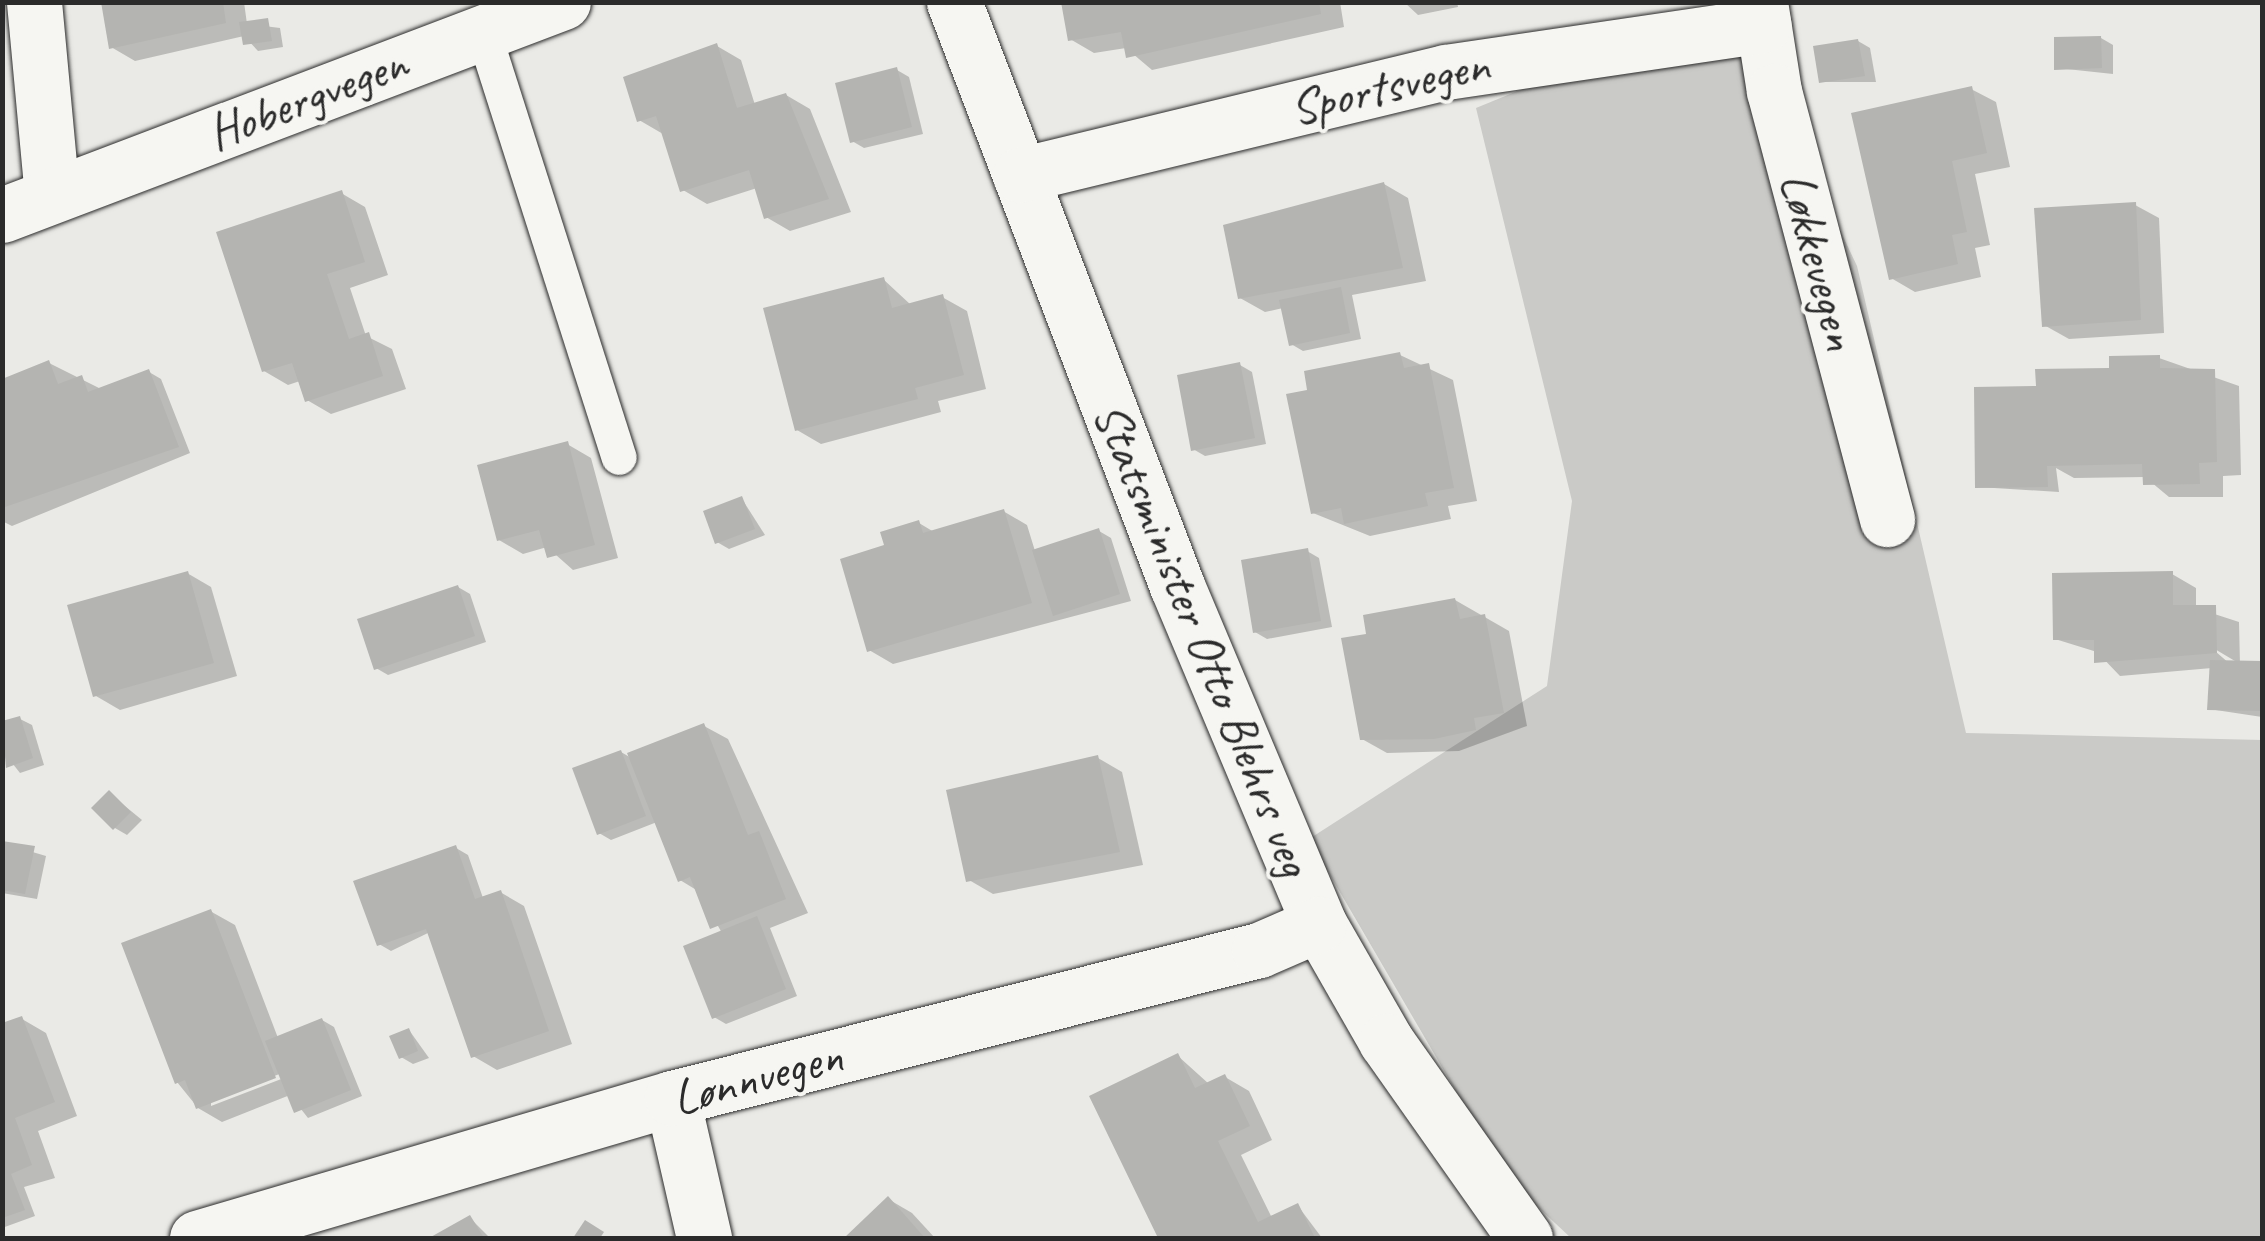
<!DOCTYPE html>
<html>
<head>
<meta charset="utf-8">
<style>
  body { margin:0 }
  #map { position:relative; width:2265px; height:1241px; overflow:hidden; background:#eaeae6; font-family:Caveat,sans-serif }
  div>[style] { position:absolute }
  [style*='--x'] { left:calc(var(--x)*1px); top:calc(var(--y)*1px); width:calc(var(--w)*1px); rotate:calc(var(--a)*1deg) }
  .green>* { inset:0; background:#cacac7 }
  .shadow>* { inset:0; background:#0003 }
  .building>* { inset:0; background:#b4b4b1 }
  .roads { filter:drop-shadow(0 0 2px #2b2b2b) drop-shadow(0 0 2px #2b2b2b) }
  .service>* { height:35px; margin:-17.5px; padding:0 17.5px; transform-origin:17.5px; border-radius:17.5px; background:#f6f6f2 }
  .minor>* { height:55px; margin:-27.5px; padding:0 27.5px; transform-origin:27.5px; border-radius:27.5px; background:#f6f6f2 }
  span { translate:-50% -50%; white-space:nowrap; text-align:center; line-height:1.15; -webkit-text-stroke:8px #f6f6f2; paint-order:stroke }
  .street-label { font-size:50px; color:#2b2b2b }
  .frame { position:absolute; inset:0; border:5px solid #2b2b2b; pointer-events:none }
</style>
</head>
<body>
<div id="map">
  <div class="green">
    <div style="clip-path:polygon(1733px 3px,1857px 266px,1966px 733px,2262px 740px,2262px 1238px,1571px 1238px,1506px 1177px,1309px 839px,1547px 686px,1572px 501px,1476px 108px)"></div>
  </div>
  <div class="shadow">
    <div style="clip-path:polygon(104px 2px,244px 2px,247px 24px,280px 28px,283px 47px,258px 51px,244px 36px,135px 61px,111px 47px)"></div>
    <div style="clip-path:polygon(1064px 2px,1340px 2px,1344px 27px,1152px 70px,1126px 48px,1094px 53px,1070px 39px)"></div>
    <div style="clip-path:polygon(1404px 2px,1457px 2px,1458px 7px,1418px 15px)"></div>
    <div style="clip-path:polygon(2101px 38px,2113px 45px,2113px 74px,2057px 68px)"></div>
    <div style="clip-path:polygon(1858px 41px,1870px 48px,1876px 82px,1821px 82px)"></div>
    <div style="clip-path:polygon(717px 46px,741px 60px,755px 105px,786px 95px,810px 109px,851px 212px,790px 231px,766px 217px,757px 188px,707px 204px,683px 190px,663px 134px,639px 120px)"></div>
    <div style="clip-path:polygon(897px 70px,909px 77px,923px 134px,864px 148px,852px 141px)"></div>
    <div style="clip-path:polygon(1971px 89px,1996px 102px,2010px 167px,1975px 174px,1990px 245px,1975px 248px,1981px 277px,1915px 292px,1891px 278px)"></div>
    <div style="clip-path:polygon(1384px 184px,1408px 198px,1426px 281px,1352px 295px,1361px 339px,1303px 351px,1291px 344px,1283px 308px,1265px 312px,1240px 298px)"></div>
    <div style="clip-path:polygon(341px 193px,365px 207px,388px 275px,350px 288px,366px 336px,392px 349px,406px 389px,331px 414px,307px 400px,300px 381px,288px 385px,264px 371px)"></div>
    <div style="clip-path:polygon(2135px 205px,2159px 218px,2164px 333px,2069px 339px,2044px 325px)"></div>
    <div style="clip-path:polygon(883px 279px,911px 305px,942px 297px,967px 311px,986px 389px,938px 401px,941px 412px,821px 444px,797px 430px)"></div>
    <div style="clip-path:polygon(1400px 355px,1453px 380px,1477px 501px,1448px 506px,1451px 519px,1370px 536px,1313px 513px,1310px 392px)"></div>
    <div style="clip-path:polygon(2159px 358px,2239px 386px,2241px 475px,2223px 476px,2223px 497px,2169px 497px,2145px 477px,2074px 478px,2056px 468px,2059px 492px,1978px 487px,2035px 389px)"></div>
    <div style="clip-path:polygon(49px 363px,101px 389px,149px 372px,161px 379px,190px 453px,12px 526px,2px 521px,2px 381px)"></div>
    <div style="clip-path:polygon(1240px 365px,1252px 372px,1266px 444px,1205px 456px,1193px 449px)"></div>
    <div style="clip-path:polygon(567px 444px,591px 458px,618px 558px,573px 570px,547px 547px,523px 554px,499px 540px)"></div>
    <div style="clip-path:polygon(742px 499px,765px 535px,729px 549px,717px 542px)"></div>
    <div style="clip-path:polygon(1003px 511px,1027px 525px,1035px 551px,1099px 531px,1111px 538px,1131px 601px,893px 664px,869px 650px,887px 547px,919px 523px,934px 532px)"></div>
    <div style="clip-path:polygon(1307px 551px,1319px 558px,1332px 627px,1267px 639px,1255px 632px)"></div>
    <div style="clip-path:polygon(187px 573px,211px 587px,237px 676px,120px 710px,96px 696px)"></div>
    <div style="clip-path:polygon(evenodd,2172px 574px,2196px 588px,2196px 608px,2239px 622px,2240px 665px,2262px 666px,2262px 717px,2209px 709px,2212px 668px,2120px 676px,2097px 652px,2055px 639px,2172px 574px,2208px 645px,2240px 664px,2230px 664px,2208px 645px)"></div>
    <div style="clip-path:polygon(458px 587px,470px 594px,486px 642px,388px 675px,376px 668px)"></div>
    <div style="clip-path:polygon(1455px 600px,1509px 631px,1527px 726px,1459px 751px,1387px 753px,1362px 739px,1369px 636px)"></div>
    <div style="clip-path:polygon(20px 719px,32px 725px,44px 765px,20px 773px,2px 750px,2px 724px)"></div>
    <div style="clip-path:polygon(704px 726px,728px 739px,808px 913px,770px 928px,797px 996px,726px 1024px,714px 1017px,722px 933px,698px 891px,680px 880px,657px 822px,611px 840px,599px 833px,621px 752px,633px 759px)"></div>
    <div style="clip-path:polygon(1098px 758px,1122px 772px,1143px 865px,993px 894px,969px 880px)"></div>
    <div style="clip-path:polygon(109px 793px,142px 820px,127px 835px,115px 828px)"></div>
    <div style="clip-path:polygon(2px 843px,46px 856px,37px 899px,2px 893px)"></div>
    <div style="clip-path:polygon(456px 848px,468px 855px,483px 898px,500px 892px,524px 906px,572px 1044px,497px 1070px,473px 1056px,430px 932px,391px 951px,379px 944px)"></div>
    <div style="clip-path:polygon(evenodd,210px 911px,235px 925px,278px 1038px,322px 1020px,334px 1027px,362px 1096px,308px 1118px,290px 1095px,222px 1122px,198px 1108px,177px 1082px,210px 911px,287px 1071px,289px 1076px,211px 1106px,211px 1101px,287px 1071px)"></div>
    <div style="clip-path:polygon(22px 1019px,46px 1033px,77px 1116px,38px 1131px,55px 1178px,24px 1187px,35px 1216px,2px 1228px,2px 1026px)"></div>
    <div style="clip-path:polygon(409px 1030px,429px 1058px,413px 1064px,401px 1057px)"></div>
    <div style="clip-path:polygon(1178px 1056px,1209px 1084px,1225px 1077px,1249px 1091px,1272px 1140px,1241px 1155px,1271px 1216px,1298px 1206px,1322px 1238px,1161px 1238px,1092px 1097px)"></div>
    <div style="clip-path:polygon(888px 1199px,912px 1213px,935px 1238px,848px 1238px)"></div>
    <div style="clip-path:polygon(470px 1218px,490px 1238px,434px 1238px)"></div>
  </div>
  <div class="building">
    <div style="clip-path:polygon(101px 2px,223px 2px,226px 23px,109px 49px)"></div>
    <div style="clip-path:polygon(1061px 2px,1319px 2px,1321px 14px,1126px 58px,1121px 32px,1068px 41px)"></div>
    <div style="clip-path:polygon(268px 18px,272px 41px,243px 45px,239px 22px)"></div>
    <div style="clip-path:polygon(2101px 36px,2102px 68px,2054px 70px,2054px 37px)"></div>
    <div style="clip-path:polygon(1858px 39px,1865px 76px,1819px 83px,1813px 46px)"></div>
    <div style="clip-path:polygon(717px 43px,737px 108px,786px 93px,829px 199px,764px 219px,749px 170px,680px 192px,656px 116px,637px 122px,623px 77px)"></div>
    <div style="clip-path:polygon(897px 67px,912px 127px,850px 143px,835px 83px)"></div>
    <div style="clip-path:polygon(1972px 86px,1987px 153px,1952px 161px,1967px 232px,1952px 235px,1958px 264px,1889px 280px,1851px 113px)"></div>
    <div style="clip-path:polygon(1384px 182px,1403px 268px,1238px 299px,1223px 225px)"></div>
    <div style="clip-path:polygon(342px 190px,365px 262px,327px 274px,349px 339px,369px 332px,383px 376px,305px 402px,292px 363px,262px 372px,216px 232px)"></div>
    <div style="clip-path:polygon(2136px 202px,2141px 320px,2042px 327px,2034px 208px)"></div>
    <div style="clip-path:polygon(884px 277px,892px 308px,943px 294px,964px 375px,915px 388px,918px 399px,795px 431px,763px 308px)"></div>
    <div style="clip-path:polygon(1341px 287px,1350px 333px,1289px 346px,1279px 300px)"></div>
    <div style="clip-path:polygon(1400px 352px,1404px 368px,1429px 363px,1454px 488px,1425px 493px,1428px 506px,1344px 524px,1341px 508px,1311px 514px,1286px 394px,1307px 390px,1304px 371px)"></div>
    <div style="clip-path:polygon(2160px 355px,2160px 368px,2215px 369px,2217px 462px,2199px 463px,2200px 484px,2143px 485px,2142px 464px,2047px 466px,2048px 487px,1975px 488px,1974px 387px,2036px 386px,2035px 369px,2109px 368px,2109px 356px)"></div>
    <div style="clip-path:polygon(49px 360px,58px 384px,82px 375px,88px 392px,149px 369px,179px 447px,2px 508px,2px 379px)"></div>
    <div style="clip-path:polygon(1240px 362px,1255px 438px,1191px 451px,1177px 375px)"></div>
    <div style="clip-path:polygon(568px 441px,595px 545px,547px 558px,539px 530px,497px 541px,477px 465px)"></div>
    <div style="clip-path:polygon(742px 496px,755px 529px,715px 544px,703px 511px)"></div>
    <div style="clip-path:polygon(1004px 509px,1032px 603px,867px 652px,840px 559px,884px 545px,880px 532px,919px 520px,923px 533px)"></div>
    <div style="clip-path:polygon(1099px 528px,1120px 594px,1053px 616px,1032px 550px)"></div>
    <div style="clip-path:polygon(1308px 548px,1321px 621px,1253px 633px,1241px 560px)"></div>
    <div style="clip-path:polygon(188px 571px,214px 663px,93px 697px,67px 605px)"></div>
    <div style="clip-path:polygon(2173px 571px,2173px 605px,2216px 605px,2217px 653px,2094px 663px,2094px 640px,2053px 640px,2052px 573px)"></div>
    <div style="clip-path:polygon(458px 585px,475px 636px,374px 670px,357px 619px)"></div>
    <div style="clip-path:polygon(1455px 598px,1460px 619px,1485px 614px,1504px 713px,1474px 718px,1476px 730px,1434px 739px,1360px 740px,1341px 638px,1366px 634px,1363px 615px)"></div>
    <div style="clip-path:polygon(2210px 660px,2262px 661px,2262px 711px,2207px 710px)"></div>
    <div style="clip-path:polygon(20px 716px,33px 758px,6px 768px,2px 721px)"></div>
    <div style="clip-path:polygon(704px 723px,748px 835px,759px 831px,786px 899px,710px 929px,690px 877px,678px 882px,627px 753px)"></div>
    <div style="clip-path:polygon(621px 750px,646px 816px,597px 835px,572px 768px)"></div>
    <div style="clip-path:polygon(1098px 755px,1120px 852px,966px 882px,946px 790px)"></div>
    <div style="clip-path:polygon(109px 790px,131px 812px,113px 830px,91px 808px)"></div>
    <div style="clip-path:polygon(2px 841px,35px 846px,25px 894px,2px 890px)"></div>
    <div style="clip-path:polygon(456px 845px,475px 899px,501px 890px,549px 1031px,471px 1058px,426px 929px,377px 946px,353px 881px)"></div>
    <div style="clip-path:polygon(211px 909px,276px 1078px,196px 1109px,185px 1080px,175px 1084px,121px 943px)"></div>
    <div style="clip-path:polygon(757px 916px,786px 989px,712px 1019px,683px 946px)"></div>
    <div style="clip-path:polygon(22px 1016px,55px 1102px,15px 1118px,32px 1165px,11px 1174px,25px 1210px,2px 1218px,2px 1023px)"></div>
    <div style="clip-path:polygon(322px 1018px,351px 1090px,294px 1113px,265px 1041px)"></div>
    <div style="clip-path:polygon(409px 1028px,418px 1051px,399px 1059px,389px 1036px)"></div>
    <div style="clip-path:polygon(1178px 1053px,1195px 1088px,1225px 1074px,1250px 1126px,1218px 1141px,1258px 1222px,1298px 1203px,1315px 1238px,1158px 1238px,1089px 1096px)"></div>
    <div style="clip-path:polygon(888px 1196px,925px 1238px,844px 1238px)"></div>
    <div style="clip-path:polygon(470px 1215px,484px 1238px,429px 1238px)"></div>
    <div style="clip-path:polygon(585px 1220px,604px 1232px,600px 1238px,573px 1238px)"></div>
  </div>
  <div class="roads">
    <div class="service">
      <div style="--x:483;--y:32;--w:446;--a:72.3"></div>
    </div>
    <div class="minor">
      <div style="--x:34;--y:2;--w:194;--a:84.7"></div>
      <div style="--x:954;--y:2;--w:625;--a:69.1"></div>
      <div style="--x:1177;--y:586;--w:367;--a:67.2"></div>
      <div style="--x:1319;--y:924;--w:135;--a:60.2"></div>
      <div style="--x:1386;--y:1041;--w:241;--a:54.8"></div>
      <div style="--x:1760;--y:2;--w:90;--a:81.1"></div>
      <div style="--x:1774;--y:91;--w:443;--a:75.2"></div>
      <div style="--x:1020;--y:175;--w:438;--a:-13.6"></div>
      <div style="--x:1446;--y:72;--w:321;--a:-8.4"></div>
      <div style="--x:2;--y:215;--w:600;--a:-20.79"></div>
      <div style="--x:672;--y:1098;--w:144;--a:77.1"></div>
      <div style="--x:197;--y:1238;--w:495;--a:-16.4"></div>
      <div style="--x:672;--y:1098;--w:605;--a:-14.15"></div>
      <div style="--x:1259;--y:950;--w:65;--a:-23.4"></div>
    </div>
  </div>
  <div class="street-label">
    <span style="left:1389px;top:86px;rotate:-13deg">Sportsvegen</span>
    <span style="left:307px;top:98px;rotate:-21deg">Hobergvegen</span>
    <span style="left:1819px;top:261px;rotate:75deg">Løkkevegen</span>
    <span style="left:1203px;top:639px;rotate:68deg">Statsminister Otto Blehrs veg</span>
    <span style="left:757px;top:1077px;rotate:-15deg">Lønnvegen</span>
  </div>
  <div class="frame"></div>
</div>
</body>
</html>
